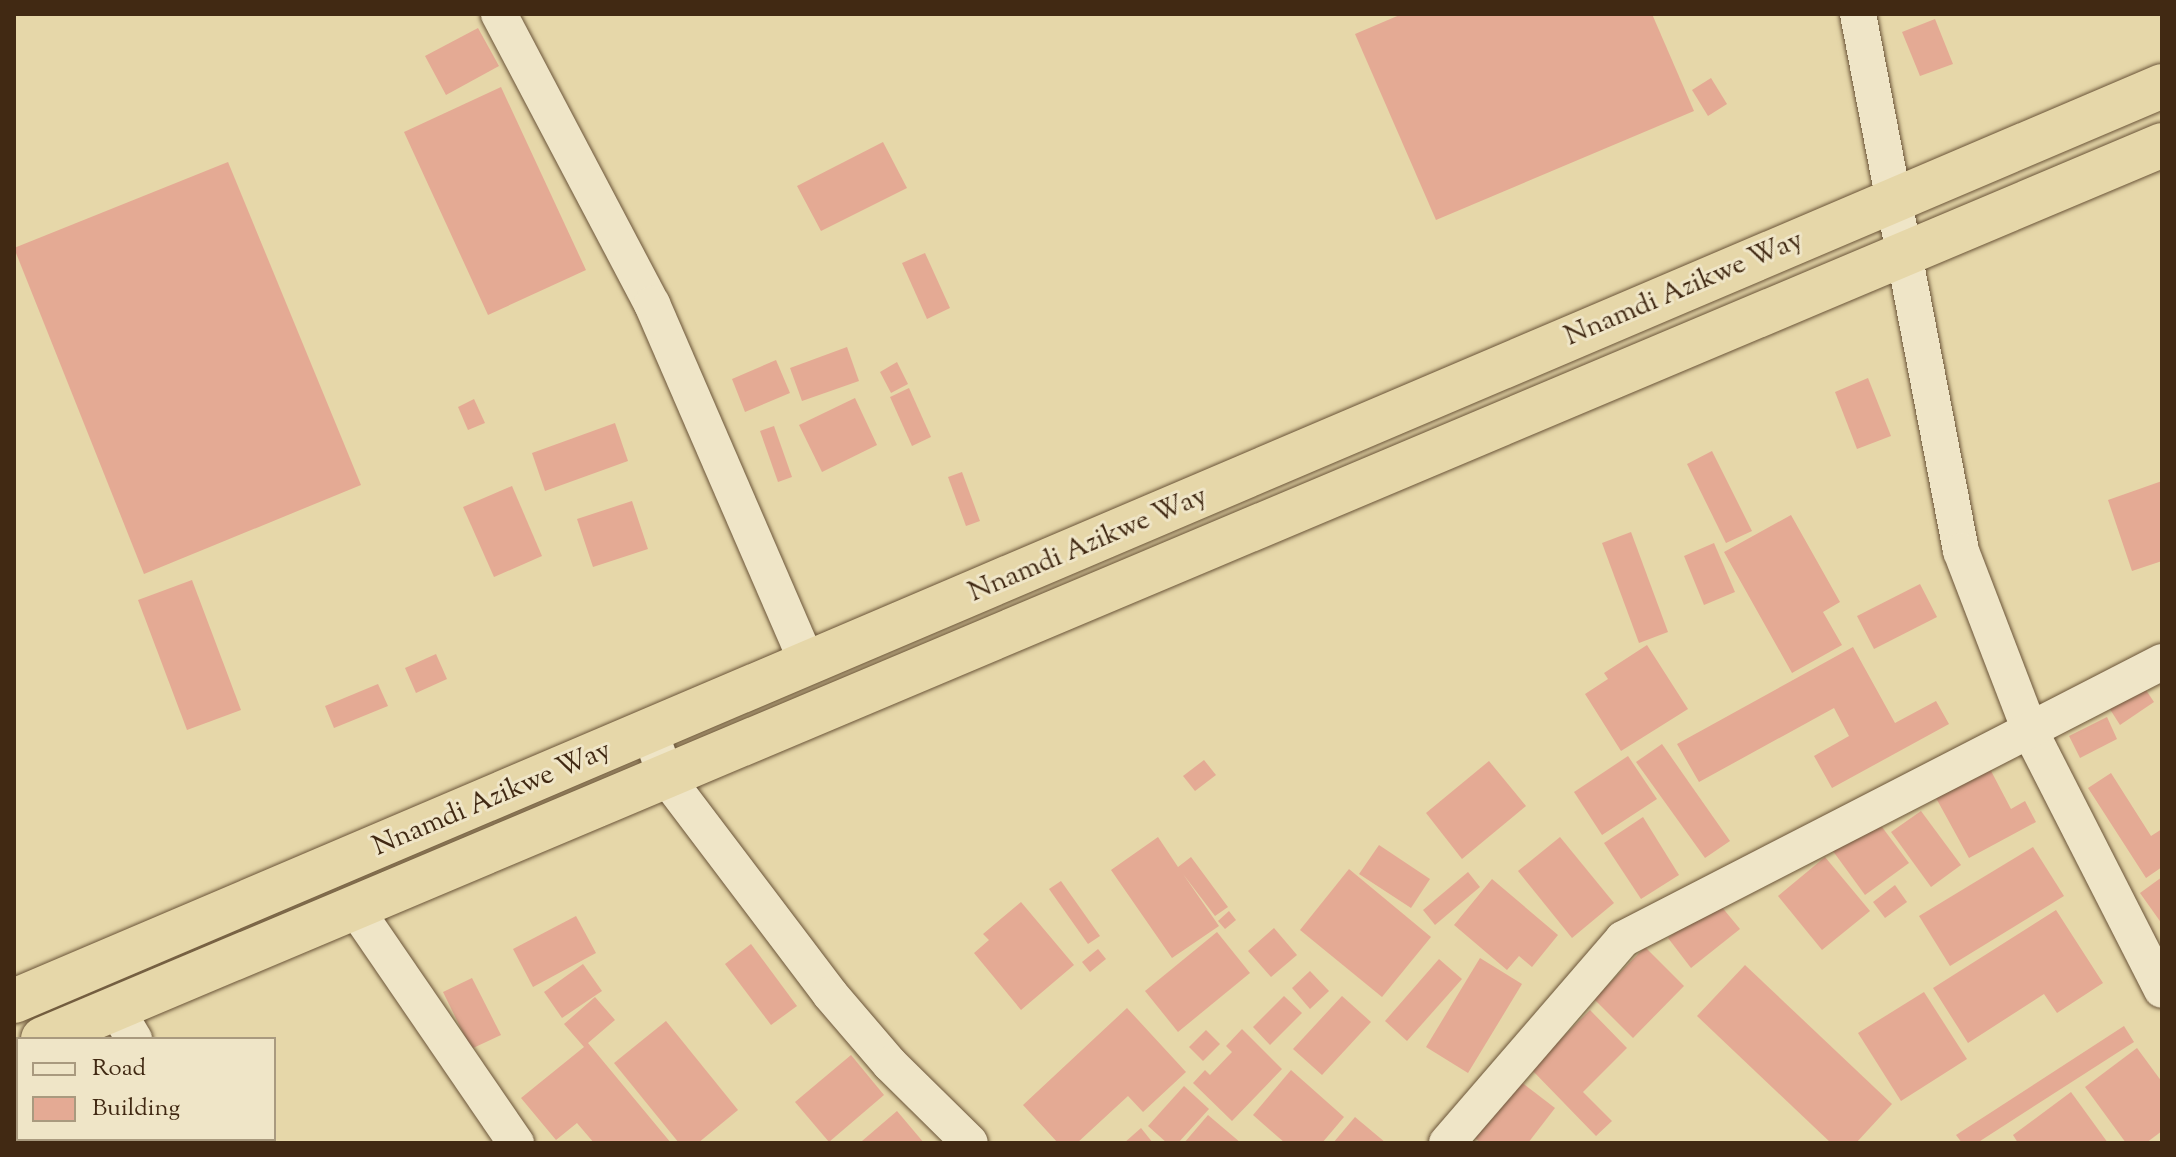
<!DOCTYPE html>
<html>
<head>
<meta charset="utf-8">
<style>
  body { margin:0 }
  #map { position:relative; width:2176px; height:1157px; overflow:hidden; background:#e6d7a9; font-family:"Sorts Mill Goudy",serif }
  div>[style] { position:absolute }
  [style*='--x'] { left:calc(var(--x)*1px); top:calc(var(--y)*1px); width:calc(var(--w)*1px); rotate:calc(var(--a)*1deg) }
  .building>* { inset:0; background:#e4aa94 }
  .roads { filter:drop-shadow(0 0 2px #6a5438) drop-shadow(0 0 2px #6a5438) }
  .minor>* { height:36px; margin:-18px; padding:0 18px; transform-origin:18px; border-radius:18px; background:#efe5c7 }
  .highway>* { height:44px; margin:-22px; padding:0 22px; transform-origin:22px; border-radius:22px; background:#e6d7a9 }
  span { translate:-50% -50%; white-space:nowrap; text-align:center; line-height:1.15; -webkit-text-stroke:6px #efe5c7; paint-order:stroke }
  .street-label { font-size:28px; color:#412913 }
  .frame { position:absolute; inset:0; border:16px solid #412913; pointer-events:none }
  .legend { position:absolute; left:16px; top:1037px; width:260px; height:104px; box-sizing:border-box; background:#efe5c7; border:2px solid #a99a7f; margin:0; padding:10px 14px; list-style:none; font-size:24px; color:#412913 }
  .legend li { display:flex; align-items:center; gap:16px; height:40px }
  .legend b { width:40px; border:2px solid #a99a7f }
</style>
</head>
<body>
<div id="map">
  <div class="building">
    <div style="clip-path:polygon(1402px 14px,1652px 14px,1694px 111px,1436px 220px,1355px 34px)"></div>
    <div style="clip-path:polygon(1935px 19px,1953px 64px,1920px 76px,1902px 32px)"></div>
    <div style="clip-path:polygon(478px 28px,499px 66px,446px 95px,425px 56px)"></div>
    <div style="clip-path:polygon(1711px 78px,1727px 104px,1708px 116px,1692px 90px)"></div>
    <div style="clip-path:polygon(501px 87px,586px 270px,488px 315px,404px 132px)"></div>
    <div style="clip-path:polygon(883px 142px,907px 188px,821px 231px,797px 186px)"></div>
    <div style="clip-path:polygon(228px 162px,361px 485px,144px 574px,14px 248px)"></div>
    <div style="clip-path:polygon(925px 253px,950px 308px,927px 319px,902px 263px)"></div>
    <div style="clip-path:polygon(847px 347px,859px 381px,802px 401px,790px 368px)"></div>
    <div style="clip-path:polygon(776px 360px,790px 393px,745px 412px,732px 379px)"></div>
    <div style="clip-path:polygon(897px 362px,908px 384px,891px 393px,880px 372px)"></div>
    <div style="clip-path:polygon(1868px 378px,1891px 436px,1857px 449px,1835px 392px)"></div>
    <div style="clip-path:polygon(909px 388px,931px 437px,912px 446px,890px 397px)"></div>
    <div style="clip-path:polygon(855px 398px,877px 445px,822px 472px,799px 425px)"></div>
    <div style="clip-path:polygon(474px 399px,485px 423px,468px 430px,458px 407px)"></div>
    <div style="clip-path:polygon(615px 423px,628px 461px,545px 491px,532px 453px)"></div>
    <div style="clip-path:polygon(774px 426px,792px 477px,778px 482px,760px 431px)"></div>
    <div style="clip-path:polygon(1712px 451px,1752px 531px,1726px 543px,1687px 464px)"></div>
    <div style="clip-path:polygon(962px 472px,980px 521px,966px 526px,948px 477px)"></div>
    <div style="clip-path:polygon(2162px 481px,2162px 561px,2132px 571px,2108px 500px)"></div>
    <div style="clip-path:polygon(512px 486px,542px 556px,494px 577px,463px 507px)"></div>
    <div style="clip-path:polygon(632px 501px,648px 549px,593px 567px,577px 519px)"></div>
    <div style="clip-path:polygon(1791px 515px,1840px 602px,1823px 612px,1842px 645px,1792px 673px,1724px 552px)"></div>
    <div style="clip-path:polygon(1631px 532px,1668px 632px,1639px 643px,1602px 543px)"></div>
    <div style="clip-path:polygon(1714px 543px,1735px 592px,1704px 605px,1684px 556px)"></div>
    <div style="clip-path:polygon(192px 580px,241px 710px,187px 730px,138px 600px)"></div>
    <div style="clip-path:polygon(1920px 584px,1937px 617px,1874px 649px,1857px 616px)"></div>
    <div style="clip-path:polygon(1647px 645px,1688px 709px,1621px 751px,1585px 694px,1608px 679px,1604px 673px)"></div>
    <div style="clip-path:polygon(1853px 647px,1895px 723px,1936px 701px,1949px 724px,1832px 788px,1814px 756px,1849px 736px,1834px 708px,1699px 782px,1677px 744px)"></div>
    <div style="clip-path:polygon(436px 654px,447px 679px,416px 693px,405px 668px)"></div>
    <div style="clip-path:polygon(2140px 681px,2154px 702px,2120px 725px,2106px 703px)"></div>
    <div style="clip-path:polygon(378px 684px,388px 706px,334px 728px,325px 706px)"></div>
    <div style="clip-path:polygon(2107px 717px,2117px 739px,2080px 758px,2069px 736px)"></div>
    <div style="clip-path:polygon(1662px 744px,1730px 841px,1705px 858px,1636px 762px)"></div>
    <div style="clip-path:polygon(1628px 756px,1657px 799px,1602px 835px,1574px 792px)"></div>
    <div style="clip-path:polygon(1204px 760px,1216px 775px,1195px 791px,1183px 776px)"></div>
    <div style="clip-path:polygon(1489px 761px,1526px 806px,1462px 859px,1426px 813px)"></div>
    <div style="clip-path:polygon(1990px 769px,2011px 809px,2025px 801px,2036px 822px,1969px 858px,1936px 798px)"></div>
    <div style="clip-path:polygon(2111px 773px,2151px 836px,2162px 829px,2162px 867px,2146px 878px,2088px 788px)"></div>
    <div style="clip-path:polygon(1921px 811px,1961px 865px,1931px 887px,1891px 832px)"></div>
    <div style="clip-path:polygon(1873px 815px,1909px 863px,1865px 895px,1830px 847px)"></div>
    <div style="clip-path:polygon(1643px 817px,1679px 875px,1641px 899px,1604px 843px)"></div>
    <div style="clip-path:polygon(1158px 837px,1178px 867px,1191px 857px,1228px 907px,1215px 916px,1183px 874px,1219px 926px,1172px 958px,1111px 870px)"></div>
    <div style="clip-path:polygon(1560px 837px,1614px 903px,1572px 938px,1518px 871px)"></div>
    <div style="clip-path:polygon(1379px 845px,1430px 879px,1411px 908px,1359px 874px)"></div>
    <div style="clip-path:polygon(2033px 847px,2064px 896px,1950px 966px,1919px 916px)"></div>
    <div style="clip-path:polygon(1825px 857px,1870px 911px,1822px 950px,1778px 896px)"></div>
    <div style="clip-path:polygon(1349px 869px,1431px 937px,1382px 997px,1300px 930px)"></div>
    <div style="clip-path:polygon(1468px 872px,1480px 887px,1435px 925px,1423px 910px)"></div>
    <div style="clip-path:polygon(2162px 877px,2162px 924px,2140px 893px)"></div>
    <div style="clip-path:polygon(1492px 879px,1558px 935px,1532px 967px,1519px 956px,1507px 970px,1454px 925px)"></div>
    <div style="clip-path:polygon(1061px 881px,1100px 936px,1088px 944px,1049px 889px)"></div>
    <div style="clip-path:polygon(1895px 885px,1907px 902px,1885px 918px,1873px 902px)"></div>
    <div style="clip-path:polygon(1716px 900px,1740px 929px,1691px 968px,1668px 938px)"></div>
    <div style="clip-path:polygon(1021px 902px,1074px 965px,1021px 1010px,974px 953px,989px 940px,983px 934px)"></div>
    <div style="clip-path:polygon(2056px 910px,2103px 983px,2057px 1013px,2044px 994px,1968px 1043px,1933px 988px)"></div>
    <div style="clip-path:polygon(1229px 911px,1236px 920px,1225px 929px,1218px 921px)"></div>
    <div style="clip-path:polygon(576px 916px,596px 953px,533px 987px,513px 949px)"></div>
    <div style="clip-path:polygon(1274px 928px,1297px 955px,1271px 977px,1248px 951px)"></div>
    <div style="clip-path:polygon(1217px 932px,1250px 973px,1178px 1032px,1145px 991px)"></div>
    <div style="clip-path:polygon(751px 944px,797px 1006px,771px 1025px,725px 964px)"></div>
    <div style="clip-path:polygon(1645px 947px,1684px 986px,1633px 1038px,1594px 999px)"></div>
    <div style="clip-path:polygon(1098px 949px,1106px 959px,1090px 972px,1082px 962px)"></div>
    <div style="clip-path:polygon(1480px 958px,1522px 984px,1468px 1073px,1426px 1047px)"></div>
    <div style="clip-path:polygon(1439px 959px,1462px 979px,1407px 1041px,1385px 1021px)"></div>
    <div style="clip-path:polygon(583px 964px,602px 991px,562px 1018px,544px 992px)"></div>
    <div style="clip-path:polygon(1745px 965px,1892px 1104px,1856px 1143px,1831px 1143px,1697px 1016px)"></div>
    <div style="clip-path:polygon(1310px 971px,1329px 991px,1310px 1009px,1292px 988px)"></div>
    <div style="clip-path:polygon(472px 978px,501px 1035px,471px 1049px,443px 992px)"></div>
    <div style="clip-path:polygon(1924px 992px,1967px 1059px,1901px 1101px,1858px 1033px)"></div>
    <div style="clip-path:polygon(1284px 996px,1302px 1013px,1270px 1045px,1253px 1027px)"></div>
    <div style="clip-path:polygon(1342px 996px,1371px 1022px,1322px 1075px,1293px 1049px)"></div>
    <div style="clip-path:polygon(595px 997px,615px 1020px,588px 1043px,671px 1143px,594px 1143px,577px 1123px,556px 1140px,521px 1098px,584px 1047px,564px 1024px)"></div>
    <div style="clip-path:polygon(1127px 1008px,1186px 1072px,1143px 1112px,1128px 1096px,1077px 1143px,1058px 1143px,1023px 1105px)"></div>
    <div style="clip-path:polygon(1590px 1010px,1627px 1048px,1583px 1092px,1612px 1121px,1596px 1136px,1531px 1069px)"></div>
    <div style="clip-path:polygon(666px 1021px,738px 1110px,698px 1143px,679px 1143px,614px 1063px)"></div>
    <div style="clip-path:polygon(2124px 1026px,2134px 1042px,1977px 1143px,1962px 1143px,1956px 1135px)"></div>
    <div style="clip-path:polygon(1242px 1029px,1282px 1069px,1232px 1121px,1193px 1083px,1205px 1070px,1210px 1075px,1232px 1052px,1226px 1046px)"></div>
    <div style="clip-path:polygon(1206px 1030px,1220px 1044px,1203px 1061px,1189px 1047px)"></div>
    <div style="clip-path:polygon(2137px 1048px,2162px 1082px,2162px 1131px,2146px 1143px,2126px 1143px,2085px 1087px)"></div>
    <div style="clip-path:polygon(851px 1055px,884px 1095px,829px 1142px,795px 1102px)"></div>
    <div style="clip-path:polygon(1291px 1070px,1344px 1117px,1322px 1143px,1285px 1143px,1253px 1115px)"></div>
    <div style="clip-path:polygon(1516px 1078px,1555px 1108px,1528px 1143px,1481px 1143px,1471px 1135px)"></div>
    <div style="clip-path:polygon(1184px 1086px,1209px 1109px,1178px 1143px,1167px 1143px,1148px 1126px)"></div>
    <div style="clip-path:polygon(2071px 1092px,2108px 1143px,2018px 1143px,2013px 1135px)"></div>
    <div style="clip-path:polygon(897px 1111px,924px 1143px,864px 1143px,862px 1141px)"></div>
    <div style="clip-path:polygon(1208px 1115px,1241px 1143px,1184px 1143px)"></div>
    <div style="clip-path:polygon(1355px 1117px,1386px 1143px,1333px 1143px)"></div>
    <div style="clip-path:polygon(1141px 1128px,1153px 1143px,1124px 1143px)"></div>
  </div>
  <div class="roads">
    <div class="minor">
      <div style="--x:499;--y:14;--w:328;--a:62.2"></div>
      <div style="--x:652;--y:304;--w:393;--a:66.6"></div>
      <div style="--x:1858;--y:14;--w:547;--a:79.14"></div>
      <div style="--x:1961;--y:551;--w:195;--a:69"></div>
      <div style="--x:2031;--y:733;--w:288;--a:63"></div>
      <div style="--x:650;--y:732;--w:48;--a:70.4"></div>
      <div style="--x:666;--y:777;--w:272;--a:52.9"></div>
      <div style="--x:830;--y:994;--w:92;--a:49.4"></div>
      <div style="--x:890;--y:1064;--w:112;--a:44.6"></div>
      <div style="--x:355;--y:908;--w:285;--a:55.6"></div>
      <div style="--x:116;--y:1009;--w:35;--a:59"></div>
      <div style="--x:195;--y:1139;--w:5;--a:53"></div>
      <div style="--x:1447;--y:1143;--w:269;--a:-49.2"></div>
      <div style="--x:1623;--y:939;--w:606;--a:-27.2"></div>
    </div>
    <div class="highway">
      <div style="--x:14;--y:1001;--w:2335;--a:-23.07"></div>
      <div style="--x:43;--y:1039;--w:2300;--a:-22.87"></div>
    </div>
  </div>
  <div class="street-label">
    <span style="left:1684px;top:289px;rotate:-23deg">Nnamdi Azikwe Way</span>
    <span style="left:1088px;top:545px;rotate:-23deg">Nnamdi Azikwe Way</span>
    <span style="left:492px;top:799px;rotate:-23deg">Nnamdi Azikwe Way</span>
  </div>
  <div class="frame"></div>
  <ul class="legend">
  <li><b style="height:10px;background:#efe5c7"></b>Road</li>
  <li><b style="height:22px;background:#e4aa94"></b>Building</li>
  </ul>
</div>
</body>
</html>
